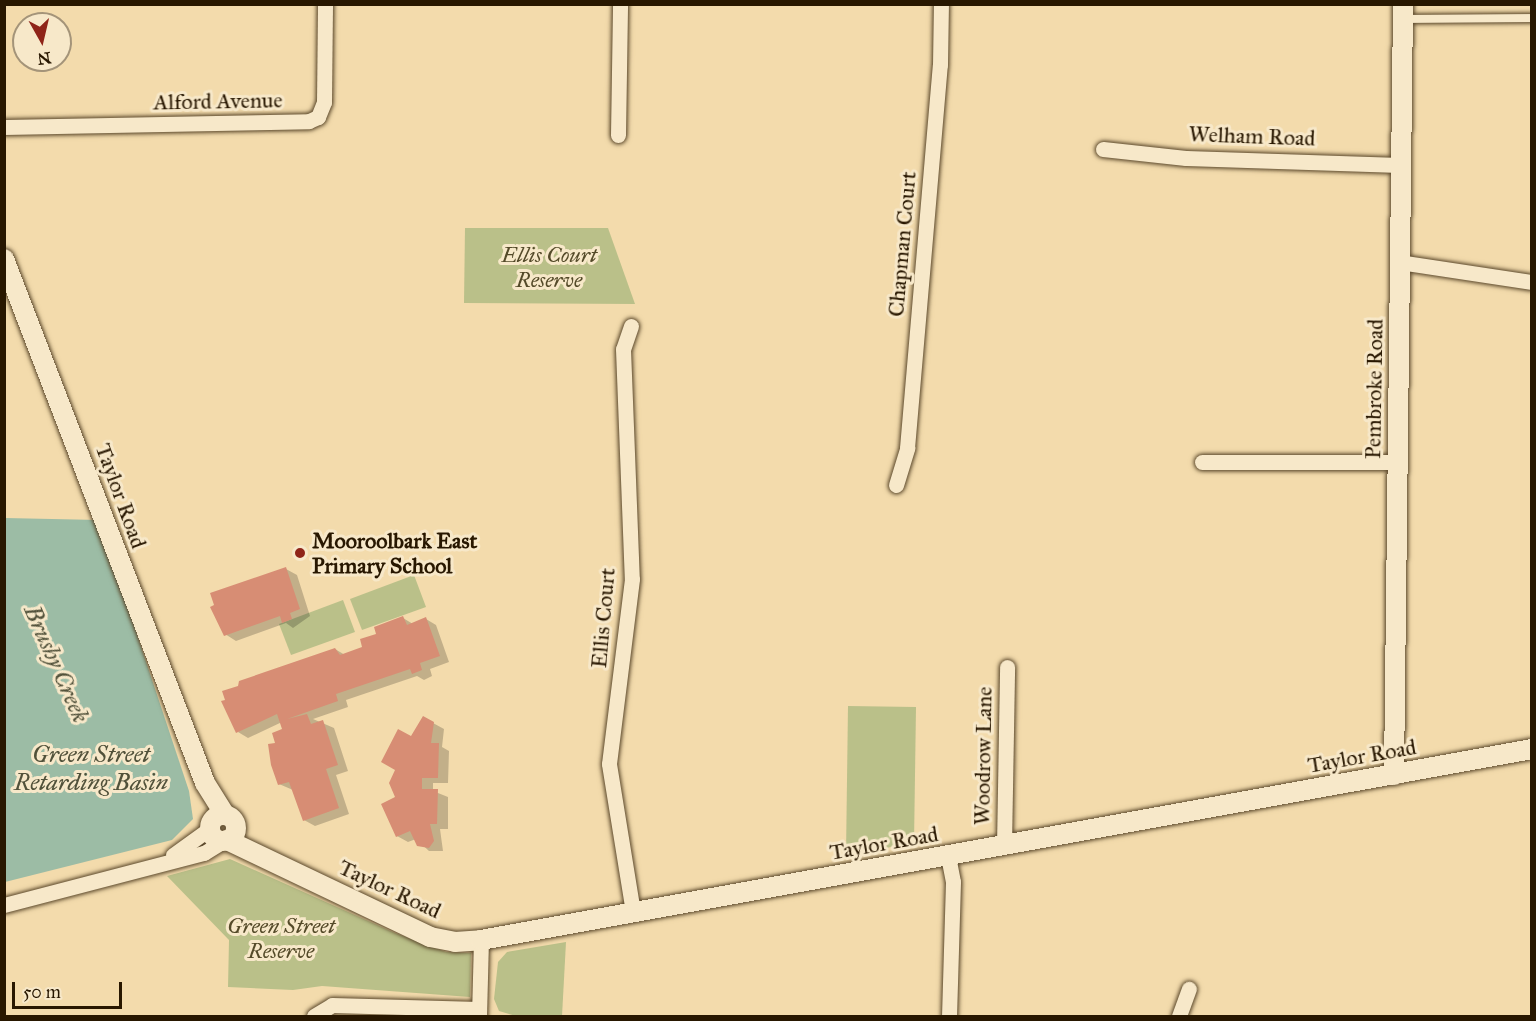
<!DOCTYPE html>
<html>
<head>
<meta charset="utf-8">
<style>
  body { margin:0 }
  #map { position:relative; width:1536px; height:1021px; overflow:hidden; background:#f3dbac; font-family:"IM FELL Great Primer",serif }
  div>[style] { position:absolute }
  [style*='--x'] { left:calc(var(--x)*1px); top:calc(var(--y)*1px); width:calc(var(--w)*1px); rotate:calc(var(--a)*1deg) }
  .green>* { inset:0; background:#bac089 }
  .water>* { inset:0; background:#9cbca5 }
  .shadow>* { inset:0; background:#0003 }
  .building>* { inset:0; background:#d78d74 }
  .roads { filter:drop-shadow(0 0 2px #5b482b) drop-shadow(0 0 2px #5b482b) }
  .service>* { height:8px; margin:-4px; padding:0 4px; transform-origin:4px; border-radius:4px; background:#f7e8c9 }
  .minor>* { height:15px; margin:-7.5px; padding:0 7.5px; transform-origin:7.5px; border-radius:7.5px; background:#f7e8c9 }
  .tertiary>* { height:20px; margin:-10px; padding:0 10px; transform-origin:10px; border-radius:10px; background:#f7e8c9 }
  .tertiary>.ring { margin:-10px; padding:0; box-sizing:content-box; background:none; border:20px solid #f7e8c9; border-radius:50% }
  .dots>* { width:16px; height:16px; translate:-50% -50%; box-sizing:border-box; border:3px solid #f7e8c9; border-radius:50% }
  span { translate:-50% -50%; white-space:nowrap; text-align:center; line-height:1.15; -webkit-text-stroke:6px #f7e8c9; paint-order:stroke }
  .street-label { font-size:22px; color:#281700 }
  .park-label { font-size:22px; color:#544a29; font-style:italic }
  .poi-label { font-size:22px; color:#281700; font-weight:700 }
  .left { translate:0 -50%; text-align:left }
  .water-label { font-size:24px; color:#51513a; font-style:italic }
  .frame { position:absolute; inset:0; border:6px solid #281700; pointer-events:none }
  .north { position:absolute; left:12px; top:12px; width:60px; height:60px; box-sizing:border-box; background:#f7e8c9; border:2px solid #a49479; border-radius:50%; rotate:172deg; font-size:16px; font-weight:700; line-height:24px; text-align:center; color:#281700 }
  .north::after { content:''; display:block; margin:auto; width:21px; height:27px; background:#8f2418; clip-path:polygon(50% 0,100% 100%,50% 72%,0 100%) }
  .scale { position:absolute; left:12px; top:982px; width:110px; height:27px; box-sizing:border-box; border:3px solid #281700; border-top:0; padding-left:8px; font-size:18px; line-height:21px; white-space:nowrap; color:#281700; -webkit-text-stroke:4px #f7e8c9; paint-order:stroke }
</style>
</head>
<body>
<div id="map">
  <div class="green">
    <div style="clip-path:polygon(465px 228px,608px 228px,635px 304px,464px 303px)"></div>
    <div style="clip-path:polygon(414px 575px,426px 607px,362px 630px,350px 599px)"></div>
    <div style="clip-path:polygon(343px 600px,355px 632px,291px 655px,279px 624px)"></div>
    <div style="clip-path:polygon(848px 706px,916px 707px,914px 843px,846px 855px)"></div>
    <div style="clip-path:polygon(230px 859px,395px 933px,446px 952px,471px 953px,470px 997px,322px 986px,293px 990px,228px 987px,229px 940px,167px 876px)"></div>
    <div style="clip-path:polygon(566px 942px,562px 1016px,516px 1016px,499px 1011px,494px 999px,498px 962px,507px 952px)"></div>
  </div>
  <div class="water">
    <div style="clip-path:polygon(5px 518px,99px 520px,189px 791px,193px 819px,172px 840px,5px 882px)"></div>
  </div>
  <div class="shadow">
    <div style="clip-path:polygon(286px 569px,297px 575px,310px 616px,293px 628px,286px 623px,236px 641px,225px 634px)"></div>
    <div style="clip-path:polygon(403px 618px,413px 624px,426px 619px,436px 625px,449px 662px,430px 669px,432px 676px,424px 680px,417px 676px,346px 700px,348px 707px,313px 719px,334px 728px,348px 771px,336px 775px,349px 814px,315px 826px,304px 820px,293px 790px,279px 784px,277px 744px,284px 730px,282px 722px,248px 738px,238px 732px,335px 649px,345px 655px,364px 648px)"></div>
    <div style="clip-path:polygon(433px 723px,444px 729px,442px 747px,449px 751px,448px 783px,433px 783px,433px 791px,448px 797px,448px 829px,440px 829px,443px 851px,429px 851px,416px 839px,408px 842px,397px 836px,397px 769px,412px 738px)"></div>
  </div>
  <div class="building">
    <div style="clip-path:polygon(286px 567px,300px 609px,290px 613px,292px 619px,282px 623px,280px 616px,224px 636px,210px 607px,214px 605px,210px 593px)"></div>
    <div style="clip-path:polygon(403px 616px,407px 625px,426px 617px,440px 656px,420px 663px,422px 670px,412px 674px,410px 669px,336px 694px,338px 701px,287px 719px,307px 714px,311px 724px,323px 720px,338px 765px,326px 769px,339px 808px,303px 821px,289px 782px,278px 785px,271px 765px,268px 744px,275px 743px,272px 733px,282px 729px,277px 714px,236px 733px,221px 701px,225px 700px,222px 691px,238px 686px,239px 681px,335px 648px,340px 655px,362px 647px,360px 639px,376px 634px,374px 627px)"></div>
    <div style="clip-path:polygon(423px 716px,434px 722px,431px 743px,439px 743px,438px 778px,422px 778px,422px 789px,438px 789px,437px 824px,430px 824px,434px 841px,429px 848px,417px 846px,410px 831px,396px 837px,381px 804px,395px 797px,389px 783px,395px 770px,381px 762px,398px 729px,411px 736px)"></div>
  </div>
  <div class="roads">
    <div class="service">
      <div style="--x:1404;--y:19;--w:128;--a:-0.4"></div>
    </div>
    <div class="minor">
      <div style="--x:4;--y:127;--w:305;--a:-1.1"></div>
      <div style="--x:309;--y:121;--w:10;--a:-24"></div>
      <div style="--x:318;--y:117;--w:16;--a:-68"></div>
      <div style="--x:324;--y:102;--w:98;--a:-89.4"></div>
      <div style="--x:618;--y:135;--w:131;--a:-89.1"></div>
      <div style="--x:1103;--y:149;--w:83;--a:6.2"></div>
      <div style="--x:1186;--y:158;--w:214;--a:1.9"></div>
      <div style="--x:1399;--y:262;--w:134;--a:8.6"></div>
      <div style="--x:631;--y:326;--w:24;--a:109"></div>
      <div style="--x:623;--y:349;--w:230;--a:87.8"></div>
      <div style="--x:632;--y:579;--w:186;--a:97.1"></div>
      <div style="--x:609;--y:764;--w:150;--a:80.8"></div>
      <div style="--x:1202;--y:462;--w:195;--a:0"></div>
      <div style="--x:896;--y:485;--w:39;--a:-73"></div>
      <div style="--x:907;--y:448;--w:384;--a:-85.1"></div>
      <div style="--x:940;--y:65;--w:61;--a:-89.1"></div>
      <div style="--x:1004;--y:846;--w:179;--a:-89"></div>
      <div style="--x:173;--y:855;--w:44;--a:-35.8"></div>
      <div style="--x:948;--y:856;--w:26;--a:79"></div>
      <div style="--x:953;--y:882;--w:134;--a:91.7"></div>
      <div style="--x:4;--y:905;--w:207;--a:-14.6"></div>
      <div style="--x:204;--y:853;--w:22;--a:-32"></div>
      <div style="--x:314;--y:1016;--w:21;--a:-31"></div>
      <div style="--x:332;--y:1005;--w:147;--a:1.6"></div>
      <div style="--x:479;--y:1016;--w:76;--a:-88.5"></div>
      <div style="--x:1179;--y:1016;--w:29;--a:-70"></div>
    </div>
    <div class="tertiary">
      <div style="--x:4;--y:259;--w:561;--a:69.01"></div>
      <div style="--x:205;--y:783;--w:36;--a:58"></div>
      <div style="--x:1394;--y:775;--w:771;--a:-89.33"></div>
      <div class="ring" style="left:210px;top:815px;width:6px;height:6px"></div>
      <div style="--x:227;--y:840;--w:225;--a:25.5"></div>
      <div style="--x:430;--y:937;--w:25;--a:11"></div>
      <div style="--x:455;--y:942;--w:26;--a:-4"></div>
      <div style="--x:481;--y:940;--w:1068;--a:-10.3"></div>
    </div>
  </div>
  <div class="dots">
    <div style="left:300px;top:553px;background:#8f2418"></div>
  </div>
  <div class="street-label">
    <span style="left:218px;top:101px;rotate:-1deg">Alford Avenue</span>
    <span style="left:1252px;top:136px;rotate:2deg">Welham Road</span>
    <span style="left:902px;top:244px;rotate:-85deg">Chapman Court</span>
    <span style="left:1374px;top:389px;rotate:-89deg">Pembroke Road</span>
    <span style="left:121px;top:496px;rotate:70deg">Taylor Road</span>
    <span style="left:603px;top:618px;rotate:-85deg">Ellis Court</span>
    <span style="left:983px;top:756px;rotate:-89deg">Woodrow Lane</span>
    <span style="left:1362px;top:756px;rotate:-10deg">Taylor Road</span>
    <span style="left:884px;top:843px;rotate:-10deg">Taylor Road</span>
    <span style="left:390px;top:889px;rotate:25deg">Taylor Road</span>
  </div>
  <div class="park-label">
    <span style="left:549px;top:267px">Ellis Court<br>Reserve</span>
    <span style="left:281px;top:938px">Green Street<br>Reserve</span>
  </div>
  <div class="poi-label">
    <span class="left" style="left:312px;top:553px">Mooroolbark East<br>Primary School</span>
  </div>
  <div class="water-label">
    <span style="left:56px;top:664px;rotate:66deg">Brushy Creek</span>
    <span style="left:91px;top:769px">Green Street<br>Retarding Basin</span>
  </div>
  <div class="frame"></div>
  <div class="north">N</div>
  <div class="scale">50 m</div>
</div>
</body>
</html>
